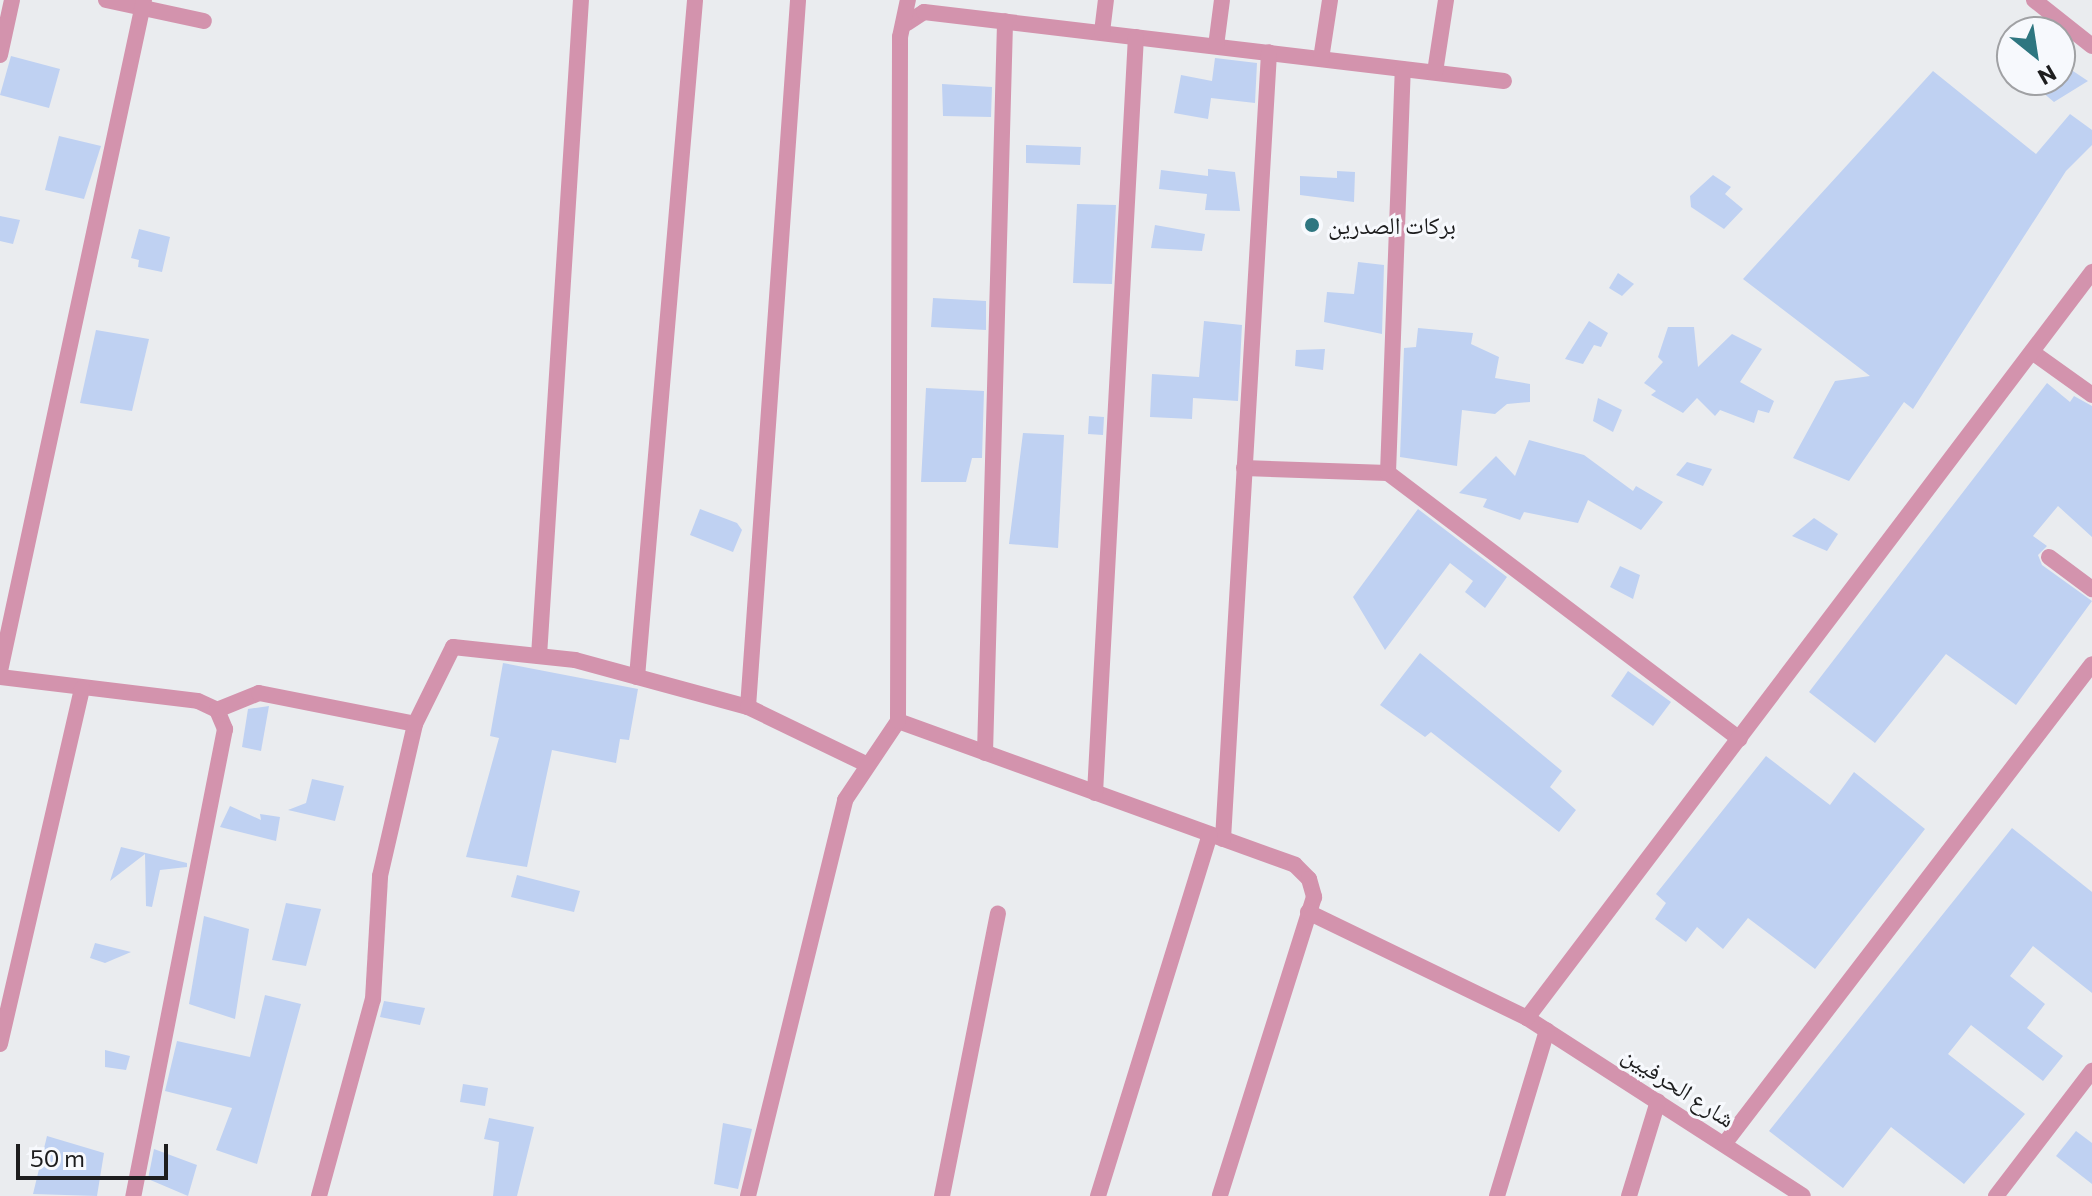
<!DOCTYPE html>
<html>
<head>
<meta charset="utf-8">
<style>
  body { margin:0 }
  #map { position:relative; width:2092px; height:1196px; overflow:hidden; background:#eaecef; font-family:Commissioner,"Noto Naskh Arabic",sans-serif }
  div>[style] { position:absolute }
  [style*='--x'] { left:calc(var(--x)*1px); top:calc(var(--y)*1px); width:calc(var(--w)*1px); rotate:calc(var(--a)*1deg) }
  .building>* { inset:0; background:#bfd1f2 }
  .minor>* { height:16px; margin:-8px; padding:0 8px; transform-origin:8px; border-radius:8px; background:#d393ad }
  .dots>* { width:22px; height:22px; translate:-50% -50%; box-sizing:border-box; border:4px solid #f7f9fd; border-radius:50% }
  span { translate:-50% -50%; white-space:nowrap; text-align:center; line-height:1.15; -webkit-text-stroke:6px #f7f9fd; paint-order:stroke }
  .poi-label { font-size:24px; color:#1d1d1e }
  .left { translate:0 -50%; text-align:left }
  .street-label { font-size:24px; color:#1d1d1e }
  .north { position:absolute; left:1996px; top:16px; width:80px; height:80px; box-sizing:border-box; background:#f7f9fd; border:2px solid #a0a1a4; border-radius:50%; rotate:150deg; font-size:22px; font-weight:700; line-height:32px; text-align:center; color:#1d1d1e }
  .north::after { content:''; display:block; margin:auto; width:28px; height:36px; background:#2e7680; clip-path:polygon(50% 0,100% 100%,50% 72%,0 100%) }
  .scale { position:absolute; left:16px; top:1144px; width:152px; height:36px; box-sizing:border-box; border:4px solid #1d1d1e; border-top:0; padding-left:10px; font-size:24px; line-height:28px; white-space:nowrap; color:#1d1d1e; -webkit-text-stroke:6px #f7f9fd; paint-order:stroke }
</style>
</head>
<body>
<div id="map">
  <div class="building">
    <div style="clip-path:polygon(11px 56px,60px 69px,49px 108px,0 95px)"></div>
    <div style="clip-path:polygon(1215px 58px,1257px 63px,1255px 103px,1211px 98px,1208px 119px,1174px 113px,1181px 75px,1212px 81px)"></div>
    <div style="clip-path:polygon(2070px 69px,2088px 81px,2054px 102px,2028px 80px,2060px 80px)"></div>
    <div style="clip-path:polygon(1933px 71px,2036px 154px,2070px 114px,2092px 130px,2092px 145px,2066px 171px,1913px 409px,1904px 402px,1849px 481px,1793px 458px,1835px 381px,1870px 376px,1743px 279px)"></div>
    <div style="clip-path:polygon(942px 84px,992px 87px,991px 117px,943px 116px)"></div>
    <div style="clip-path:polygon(59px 136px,101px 146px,84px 199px,45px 190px)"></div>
    <div style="clip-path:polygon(1026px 145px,1081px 147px,1080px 165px,1026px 163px)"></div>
    <div style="clip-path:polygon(1208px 169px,1235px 172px,1240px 211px,1205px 210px,1207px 194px,1159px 189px,1161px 170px,1208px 176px)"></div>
    <div style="clip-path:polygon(1337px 171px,1355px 172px,1354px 202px,1300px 195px,1300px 176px,1337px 178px)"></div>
    <div style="clip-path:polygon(1713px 175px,1731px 187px,1725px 194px,1743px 209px,1724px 229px,1691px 207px,1690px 196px)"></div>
    <div style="clip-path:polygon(1077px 204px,1116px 205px,1112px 284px,1073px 283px)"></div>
    <div style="clip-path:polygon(0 216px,20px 220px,13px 244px,0 241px)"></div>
    <div style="clip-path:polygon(1155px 225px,1205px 234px,1202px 251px,1151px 248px)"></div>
    <div style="clip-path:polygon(139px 229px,170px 237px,162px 272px,138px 267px,139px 260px,131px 258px)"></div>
    <div style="clip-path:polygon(1358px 262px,1384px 265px,1382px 334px,1324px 322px,1327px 292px,1354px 294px)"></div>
    <div style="clip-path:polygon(1618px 273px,1634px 284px,1622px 296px,1609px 288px)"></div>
    <div style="clip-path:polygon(933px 298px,986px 301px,986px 330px,931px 327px)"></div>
    <div style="clip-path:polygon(1204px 321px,1242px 325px,1238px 401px,1193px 398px,1192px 419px,1150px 417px,1152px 374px,1199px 377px)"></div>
    <div style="clip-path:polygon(1589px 321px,1608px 333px,1601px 347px,1594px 345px,1583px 364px,1565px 359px)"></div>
    <div style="clip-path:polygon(1668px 327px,1694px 327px,1698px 367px,1732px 334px,1762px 349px,1740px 382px,1774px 401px,1769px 413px,1758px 410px,1754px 423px,1720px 410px,1715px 416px,1697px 398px,1683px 413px,1651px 395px,1656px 391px,1644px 383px,1663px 362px,1658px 357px)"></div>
    <div style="clip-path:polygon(1418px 328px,1473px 333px,1471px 344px,1499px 357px,1495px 378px,1530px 384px,1530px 402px,1507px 404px,1495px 414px,1462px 410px,1457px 466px,1400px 457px,1404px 348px,1416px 347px)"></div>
    <div style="clip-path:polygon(96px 330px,149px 339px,132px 411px,80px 403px)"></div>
    <div style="clip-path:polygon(1325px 349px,1323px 370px,1295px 366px,1296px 350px)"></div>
    <div style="clip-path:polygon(2047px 383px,2070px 402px,2074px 396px,2092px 406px,2092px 537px,2058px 506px,2033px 536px,2047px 546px,2038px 555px,2042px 565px,2092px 601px,2016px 705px,1946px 654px,1875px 743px,1809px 692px)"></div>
    <div style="clip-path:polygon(926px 388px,984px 391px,982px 458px,972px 458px,966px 482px,921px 482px)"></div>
    <div style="clip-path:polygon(1598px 398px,1622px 410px,1613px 432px,1593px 421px)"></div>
    <div style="clip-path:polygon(1089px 416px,1104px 417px,1103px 435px,1088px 434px)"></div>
    <div style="clip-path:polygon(1023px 433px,1064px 435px,1058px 548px,1009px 544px)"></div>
    <div style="clip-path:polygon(1529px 440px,1584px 455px,1633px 491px,1636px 486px,1663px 502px,1641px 530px,1588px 500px,1578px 523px,1524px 512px,1520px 520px,1483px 507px,1487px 499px,1459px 493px,1496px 456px,1515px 476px)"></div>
    <div style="clip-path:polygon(1687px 462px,1712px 469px,1703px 486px,1676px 475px)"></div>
    <div style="clip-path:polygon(700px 509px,737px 523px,742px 530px,733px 552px,690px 535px)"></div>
    <div style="clip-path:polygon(1418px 509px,1507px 577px,1485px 608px,1465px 592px,1473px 581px,1450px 563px,1385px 650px,1353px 597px)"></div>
    <div style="clip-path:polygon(1814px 518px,1838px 534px,1827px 551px,1792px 536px)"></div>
    <div style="clip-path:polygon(1620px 566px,1640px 575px,1633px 599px,1610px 587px)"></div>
    <div style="clip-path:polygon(1420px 653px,1562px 771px,1550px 787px,1576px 810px,1559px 832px,1431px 732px,1425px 737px,1380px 705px)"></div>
    <div style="clip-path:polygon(503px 663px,638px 689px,629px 740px,620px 739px,616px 763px,552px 750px,527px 867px,466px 857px,499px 738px,490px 736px)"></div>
    <div style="clip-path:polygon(1628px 671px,1671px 702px,1653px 726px,1611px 696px)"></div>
    <div style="clip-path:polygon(269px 706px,261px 751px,242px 747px,248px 709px)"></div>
    <div style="clip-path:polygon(1766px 756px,1830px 805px,1854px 772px,1925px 829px,1815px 969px,1748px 918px,1723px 949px,1697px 927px,1686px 942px,1655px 919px,1666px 903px,1656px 894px)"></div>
    <div style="clip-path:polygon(312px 779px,344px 786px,335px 821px,288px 810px,306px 803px)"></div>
    <div style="clip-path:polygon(230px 806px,261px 820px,260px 814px,280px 817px,276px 841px,220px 827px)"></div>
    <div style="clip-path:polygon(2012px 828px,2092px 892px,2092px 993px,2033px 946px,2010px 976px,2045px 1004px,2027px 1028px,2063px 1056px,2043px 1081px,1971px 1025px,1948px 1054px,2025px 1114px,1964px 1184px,1891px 1127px,1843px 1188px,1769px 1131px)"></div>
    <div style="clip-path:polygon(121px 847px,187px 863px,187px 867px,160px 870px,152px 907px,146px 906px,145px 854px,110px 881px)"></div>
    <div style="clip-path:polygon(517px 875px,580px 891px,574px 912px,511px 897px)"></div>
    <div style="clip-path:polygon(286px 903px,321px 909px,306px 966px,272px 960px)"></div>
    <div style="clip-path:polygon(204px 916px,249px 929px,235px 1019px,189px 1004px)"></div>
    <div style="clip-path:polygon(95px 943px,131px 952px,105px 963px,90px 958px)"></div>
    <div style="clip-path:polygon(265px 995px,301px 1004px,257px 1164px,216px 1150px,232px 1108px,165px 1091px,177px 1041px,250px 1057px)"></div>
    <div style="clip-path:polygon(384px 1001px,425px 1008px,420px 1025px,380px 1017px)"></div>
    <div style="clip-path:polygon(105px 1050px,130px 1056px,126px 1070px,105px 1067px)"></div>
    <div style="clip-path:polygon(463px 1084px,488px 1088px,485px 1106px,460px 1102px)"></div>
    <div style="clip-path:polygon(489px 1118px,534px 1127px,517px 1196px,493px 1196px,499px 1142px,484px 1139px)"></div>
    <div style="clip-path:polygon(723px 1123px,752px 1129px,738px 1189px,714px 1184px)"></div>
    <div style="clip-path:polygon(2076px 1131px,2092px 1143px,2092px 1184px,2056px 1156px)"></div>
    <div style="clip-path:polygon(47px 1136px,104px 1153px,97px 1196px,33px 1194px)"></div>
    <div style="clip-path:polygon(154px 1149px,197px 1165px,188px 1196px,148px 1179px)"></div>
  </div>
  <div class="minor">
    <div style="--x:106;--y:0;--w:100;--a:12.1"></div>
    <div style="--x:2034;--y:0;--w:74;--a:38.4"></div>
    <div style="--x:907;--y:23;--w:20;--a:-33"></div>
    <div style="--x:924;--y:12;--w:584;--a:6.78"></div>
    <div style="--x:1102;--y:32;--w:32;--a:-83"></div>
    <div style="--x:1216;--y:46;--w:46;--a:-82.6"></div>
    <div style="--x:0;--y:55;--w:56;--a:-77.7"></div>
    <div style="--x:1321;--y:59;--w:60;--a:-81.3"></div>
    <div style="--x:1435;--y:72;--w:73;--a:-81.3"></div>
    <div style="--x:2032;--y:352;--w:74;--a:35.6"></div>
    <div style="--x:1244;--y:468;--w:144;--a:2"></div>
    <div style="--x:1388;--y:473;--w:441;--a:37.1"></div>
    <div style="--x:1388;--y:473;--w:404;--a:-87.9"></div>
    <div style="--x:2049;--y:557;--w:54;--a:36.7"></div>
    <div style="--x:539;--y:656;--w:657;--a:-86.34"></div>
    <div style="--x:0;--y:671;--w:686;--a:-77.89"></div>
    <div style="--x:0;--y:677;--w:199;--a:6.9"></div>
    <div style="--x:198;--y:701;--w:21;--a:25"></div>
    <div style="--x:217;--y:710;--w:21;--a:67"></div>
    <div style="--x:225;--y:729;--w:476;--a:101.1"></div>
    <div style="--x:637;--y:677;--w:679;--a:-85.1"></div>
    <div style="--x:748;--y:707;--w:709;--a:-85.95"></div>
    <div style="--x:217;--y:710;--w:45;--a:-22"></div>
    <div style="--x:259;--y:693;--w:159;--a:11.2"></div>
    <div style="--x:898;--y:721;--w:422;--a:19.9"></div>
    <div style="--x:1295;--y:865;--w:20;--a:45"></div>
    <div style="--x:1309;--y:879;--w:19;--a:74"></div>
    <div style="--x:1314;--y:897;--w:313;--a:107.5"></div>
    <div style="--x:985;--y:753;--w:732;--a:-88.43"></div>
    <div style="--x:1095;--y:793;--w:757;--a:-86.9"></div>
    <div style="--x:1223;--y:839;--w:788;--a:-86.65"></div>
    <div style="--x:1308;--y:912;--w:243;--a:25.8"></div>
    <div style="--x:1527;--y:1018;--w:328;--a:32.8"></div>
    <div style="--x:1527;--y:1018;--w:936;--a:-52.86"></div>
    <div style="--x:0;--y:1044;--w:365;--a:-77"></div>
    <div style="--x:1725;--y:1143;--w:603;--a:-52.54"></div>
    <div style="--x:319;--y:1196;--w:204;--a:-74.7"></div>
    <div style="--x:373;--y:999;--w:123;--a:-86.7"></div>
    <div style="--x:380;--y:876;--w:156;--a:-77"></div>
    <div style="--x:415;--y:724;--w:86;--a:-63.7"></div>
    <div style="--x:453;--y:647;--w:123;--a:6.1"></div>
    <div style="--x:575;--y:660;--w:179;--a:15.2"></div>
    <div style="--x:748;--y:707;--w:133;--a:25.8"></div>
    <div style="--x:748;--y:1196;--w:408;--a:-76.2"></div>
    <div style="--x:845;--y:800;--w:95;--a:-56.1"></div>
    <div style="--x:898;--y:721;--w:684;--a:-89.83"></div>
    <div style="--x:900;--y:37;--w:38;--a:-78"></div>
    <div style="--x:942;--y:1196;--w:288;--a:-78.8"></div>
    <div style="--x:1098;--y:1196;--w:378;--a:-72.8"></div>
    <div style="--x:1497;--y:1196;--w:173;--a:-73.2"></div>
    <div style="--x:1629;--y:1196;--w:99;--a:-73"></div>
    <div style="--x:1996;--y:1196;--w:158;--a:-52.5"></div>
  </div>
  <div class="dots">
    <div style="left:1312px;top:225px;background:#2e7680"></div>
  </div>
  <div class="poi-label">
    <span class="left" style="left:1328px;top:225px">بركات الصدرين</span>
  </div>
  <div class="street-label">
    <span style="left:1679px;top:1086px;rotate:33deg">شارع الحرفيين</span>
  </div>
  <div class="north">N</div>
  <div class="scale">50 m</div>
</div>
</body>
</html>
